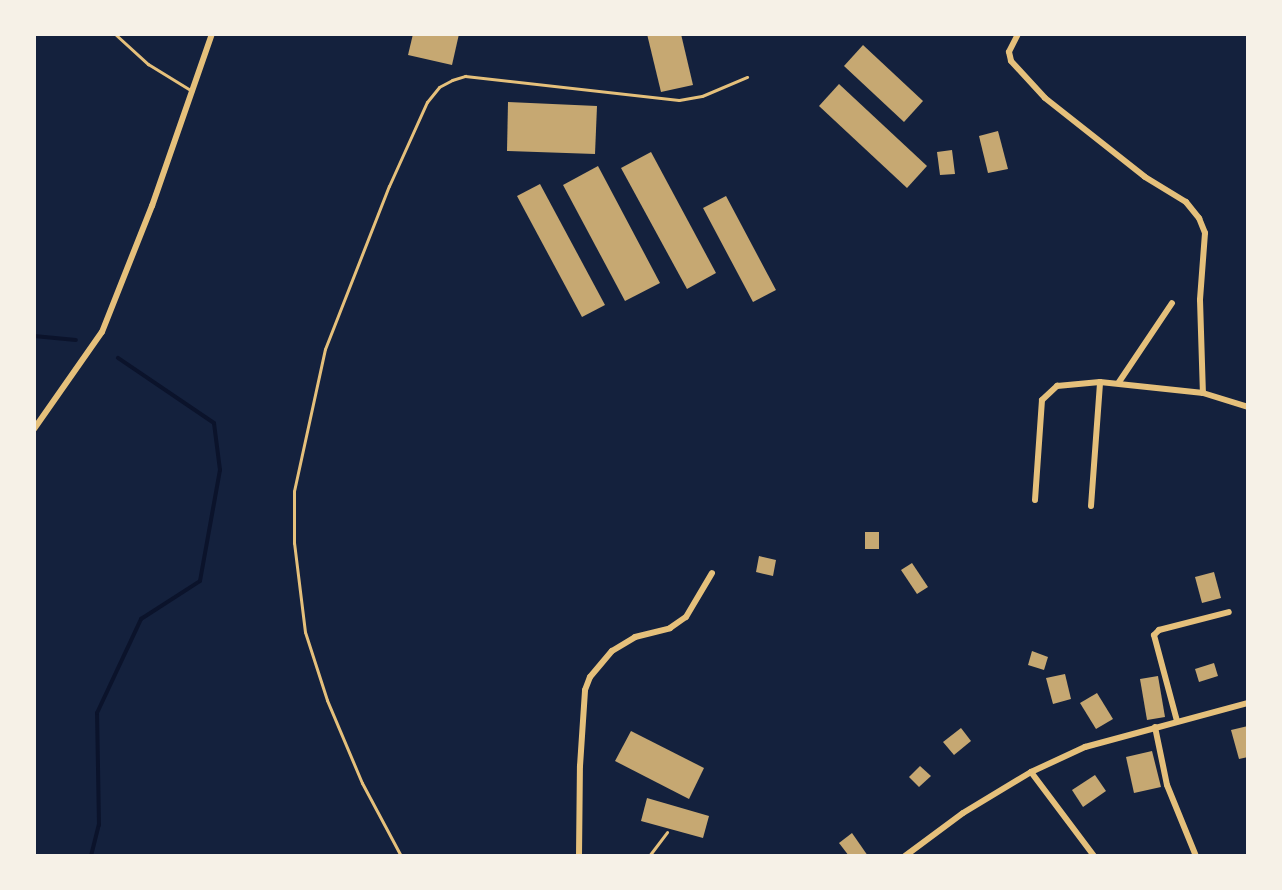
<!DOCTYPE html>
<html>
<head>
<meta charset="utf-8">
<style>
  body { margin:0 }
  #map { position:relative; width:1282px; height:890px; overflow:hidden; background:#14213d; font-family:Overpass,sans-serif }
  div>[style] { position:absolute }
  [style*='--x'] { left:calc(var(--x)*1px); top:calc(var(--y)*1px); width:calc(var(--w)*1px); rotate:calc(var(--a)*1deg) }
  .stream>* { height:4px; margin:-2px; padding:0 2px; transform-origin:2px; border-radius:2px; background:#0b132b }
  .building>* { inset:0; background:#c6a872 }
  .service>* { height:3px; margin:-1.5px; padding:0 1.5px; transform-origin:1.5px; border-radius:1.5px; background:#e5c07b }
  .minor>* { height:6px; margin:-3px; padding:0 3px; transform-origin:3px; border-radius:3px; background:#e5c07b }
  span { translate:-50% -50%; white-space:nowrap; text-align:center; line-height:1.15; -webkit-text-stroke:8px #f6f1e7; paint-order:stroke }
  .frame { position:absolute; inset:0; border:36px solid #f6f1e7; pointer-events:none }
</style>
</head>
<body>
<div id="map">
  <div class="stream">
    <div style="--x:34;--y:336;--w:42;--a:5.4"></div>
    <div style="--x:91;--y:856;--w:32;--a:-76"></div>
    <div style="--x:99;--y:825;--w:112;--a:-91"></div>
    <div style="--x:97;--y:713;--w:104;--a:-64.9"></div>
    <div style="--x:141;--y:619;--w:70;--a:-32.8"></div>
    <div style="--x:200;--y:581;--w:113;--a:-79.8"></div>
    <div style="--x:220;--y:470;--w:47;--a:-97.3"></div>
    <div style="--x:214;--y:423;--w:116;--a:-145.9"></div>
  </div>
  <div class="building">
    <div style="clip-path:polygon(413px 34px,459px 34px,452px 65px,408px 55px)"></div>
    <div style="clip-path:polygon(647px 34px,681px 34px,693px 85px,661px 92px)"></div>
    <div style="clip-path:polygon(863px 45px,923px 101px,904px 122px,844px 66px)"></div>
    <div style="clip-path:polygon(839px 84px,927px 166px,907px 188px,819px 106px)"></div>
    <div style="clip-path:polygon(508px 102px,597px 106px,595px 154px,507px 151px)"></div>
    <div style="clip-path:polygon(998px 131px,1008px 169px,988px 173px,979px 136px)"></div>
    <div style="clip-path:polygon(952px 150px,955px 174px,940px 175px,937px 152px)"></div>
    <div style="clip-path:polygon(651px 152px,716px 273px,687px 289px,621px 168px)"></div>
    <div style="clip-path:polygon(598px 166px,660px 283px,625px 301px,563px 185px)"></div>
    <div style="clip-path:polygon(540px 184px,605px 305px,582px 317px,517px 196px)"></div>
    <div style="clip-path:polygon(726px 196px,776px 290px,753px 302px,703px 208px)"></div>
    <div style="clip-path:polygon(865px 532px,879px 532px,879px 549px,865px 549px)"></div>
    <div style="clip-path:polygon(759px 556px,776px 560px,773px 576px,756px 572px)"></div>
    <div style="clip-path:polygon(912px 563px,928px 587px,917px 594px,901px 570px)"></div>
    <div style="clip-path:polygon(1214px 572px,1221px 598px,1202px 603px,1195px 577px)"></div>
    <div style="clip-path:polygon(1032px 651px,1048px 657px,1044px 670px,1028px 665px)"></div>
    <div style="clip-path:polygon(1214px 663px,1218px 676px,1199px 682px,1195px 669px)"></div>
    <div style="clip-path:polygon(1065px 674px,1071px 699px,1053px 704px,1046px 678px)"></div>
    <div style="clip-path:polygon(1158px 676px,1165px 717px,1147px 720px,1140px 679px)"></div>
    <div style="clip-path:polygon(1097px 693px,1113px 719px,1096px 729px,1080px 703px)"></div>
    <div style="clip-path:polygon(1248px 726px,1248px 757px,1239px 759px,1231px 730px)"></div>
    <div style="clip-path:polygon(961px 728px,971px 741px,954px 755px,943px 742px)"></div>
    <div style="clip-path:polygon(631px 731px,704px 768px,689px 799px,615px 761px)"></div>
    <div style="clip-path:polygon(1152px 751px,1161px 787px,1134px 793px,1126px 757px)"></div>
    <div style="clip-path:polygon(920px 766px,931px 776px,919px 787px,909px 777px)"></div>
    <div style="clip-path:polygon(1095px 775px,1106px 791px,1083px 807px,1072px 790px)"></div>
    <div style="clip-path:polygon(647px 798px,709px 816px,703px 838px,641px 821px)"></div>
    <div style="clip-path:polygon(852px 833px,868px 856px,849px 856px,839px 843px)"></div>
  </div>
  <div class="service">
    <div style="--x:115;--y:34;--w:45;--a:42.3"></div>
    <div style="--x:148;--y:64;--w:52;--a:31.5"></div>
    <div style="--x:401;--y:856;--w:83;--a:-118.1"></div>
    <div style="--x:362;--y:783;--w:90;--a:-112.9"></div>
    <div style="--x:327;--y:700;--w:71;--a:-107.9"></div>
    <div style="--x:305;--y:632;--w:90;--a:-97"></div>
    <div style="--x:294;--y:543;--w:52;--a:-90"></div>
    <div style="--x:294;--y:491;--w:145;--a:-77.7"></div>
    <div style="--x:325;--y:349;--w:175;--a:-68.6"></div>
    <div style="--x:389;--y:186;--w:92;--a:-65.7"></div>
    <div style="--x:427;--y:102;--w:19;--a:-51"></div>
    <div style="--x:439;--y:87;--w:15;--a:-28"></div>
    <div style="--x:452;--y:80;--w:14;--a:-17"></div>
    <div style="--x:465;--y:76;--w:215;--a:6.4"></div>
    <div style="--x:679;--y:100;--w:23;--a:-10"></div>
    <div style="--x:702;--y:96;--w:49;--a:-22.9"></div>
    <div style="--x:649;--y:856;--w:30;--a:-53"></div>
  </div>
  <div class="minor">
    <div style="--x:1018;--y:34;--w:20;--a:117"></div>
    <div style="--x:1009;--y:52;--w:9;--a:77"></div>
    <div style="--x:1011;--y:61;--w:50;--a:47.4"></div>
    <div style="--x:1045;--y:98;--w:127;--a:38.3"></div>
    <div style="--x:1145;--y:177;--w:48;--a:31.4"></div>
    <div style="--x:1186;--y:202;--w:21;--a:51"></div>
    <div style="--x:1199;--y:218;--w:16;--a:68"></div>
    <div style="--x:1205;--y:233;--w:67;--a:94.3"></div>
    <div style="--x:1200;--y:300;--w:93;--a:88.2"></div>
    <div style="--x:1203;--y:393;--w:47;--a:17.3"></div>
    <div style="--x:1119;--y:382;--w:95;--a:-56.1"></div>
    <div style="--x:34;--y:429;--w:118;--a:-55"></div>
    <div style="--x:102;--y:332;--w:136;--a:-68.4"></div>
    <div style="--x:152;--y:206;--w:182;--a:-70.8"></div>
    <div style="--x:1035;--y:500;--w:100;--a:-86"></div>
    <div style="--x:1042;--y:400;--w:21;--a:-43"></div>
    <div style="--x:1057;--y:386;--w:43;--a:-5.3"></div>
    <div style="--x:1091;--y:506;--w:124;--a:-85.8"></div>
    <div style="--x:1100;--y:382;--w:104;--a:6.1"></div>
    <div style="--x:1177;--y:721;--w:89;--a:-105"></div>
    <div style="--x:1154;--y:635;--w:7;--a:-45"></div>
    <div style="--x:1159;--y:630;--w:72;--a:-14.4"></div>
    <div style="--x:1155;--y:727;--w:59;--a:78.3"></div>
    <div style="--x:1167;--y:785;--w:77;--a:67.8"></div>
    <div style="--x:1031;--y:772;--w:105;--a:53.1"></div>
    <div style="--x:579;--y:856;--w:90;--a:-89.4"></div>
    <div style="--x:580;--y:766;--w:76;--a:-86.2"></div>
    <div style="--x:585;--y:690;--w:14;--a:-69"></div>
    <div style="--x:590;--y:677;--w:34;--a:-50"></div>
    <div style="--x:612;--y:651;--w:27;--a:-31"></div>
    <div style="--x:635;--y:637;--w:36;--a:-14"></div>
    <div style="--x:670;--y:628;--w:19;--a:-35"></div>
    <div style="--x:686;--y:617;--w:51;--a:-59.4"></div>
    <div style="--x:905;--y:856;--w:72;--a:-36.6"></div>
    <div style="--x:963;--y:813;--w:79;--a:-31.1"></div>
    <div style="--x:1031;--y:772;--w:60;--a:-24.8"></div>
    <div style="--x:1085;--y:747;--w:169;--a:-15.1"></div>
  </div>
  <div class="frame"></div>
</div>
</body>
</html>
